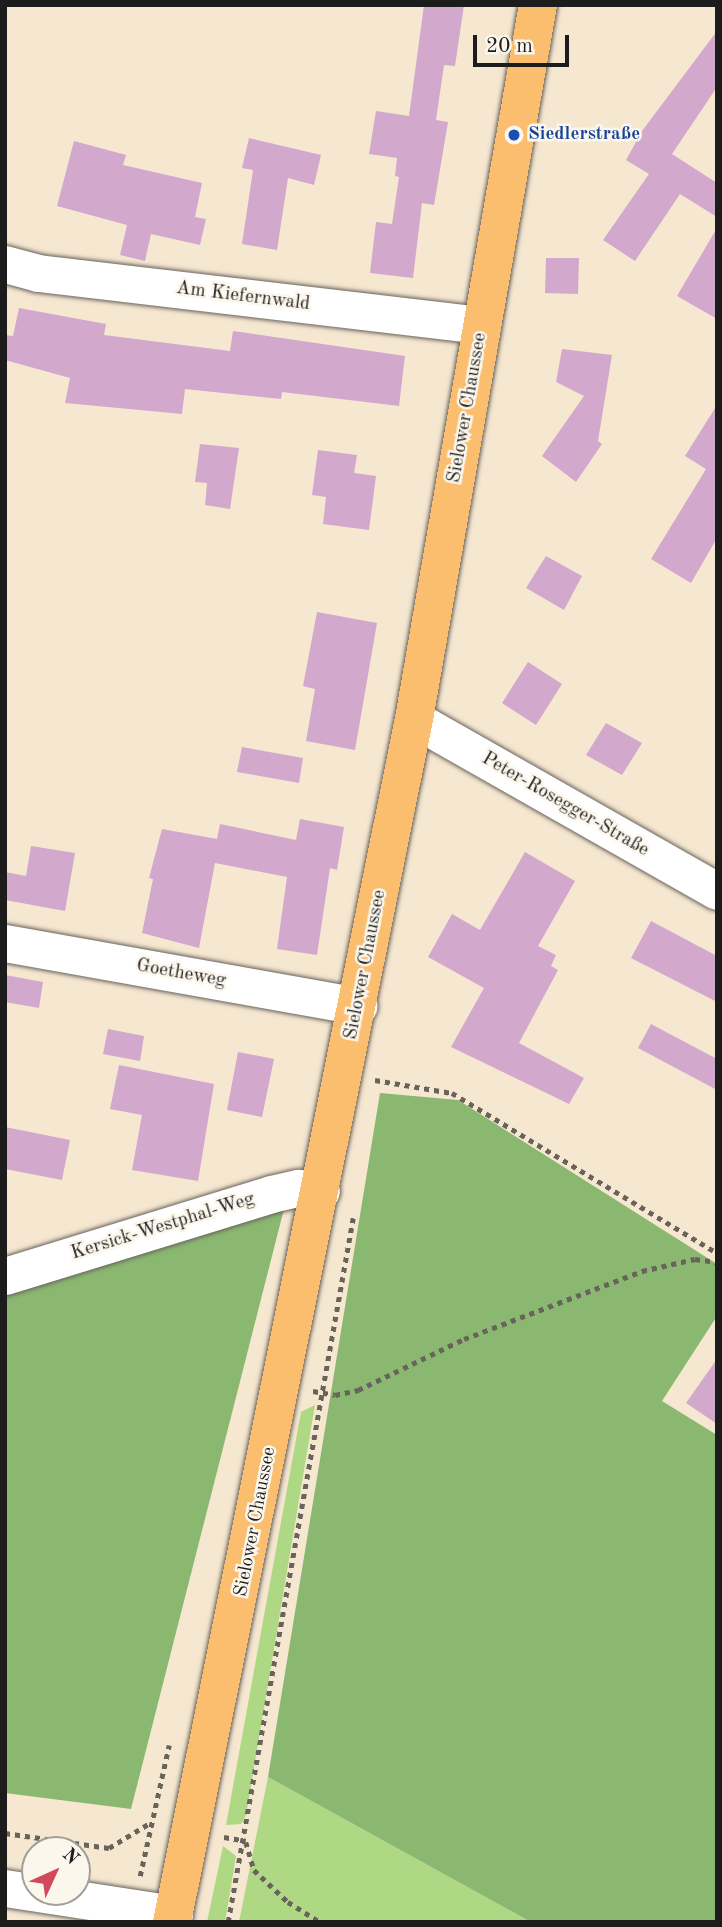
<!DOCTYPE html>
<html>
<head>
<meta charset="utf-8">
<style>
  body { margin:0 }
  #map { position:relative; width:722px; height:1927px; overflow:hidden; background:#f6e7d1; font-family:"Old Standard TT",serif }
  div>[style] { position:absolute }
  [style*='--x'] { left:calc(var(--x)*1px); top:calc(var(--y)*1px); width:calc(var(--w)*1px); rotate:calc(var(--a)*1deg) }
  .green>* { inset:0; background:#aed883 }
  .forest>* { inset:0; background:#8ab871 }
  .building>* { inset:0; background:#d2a8cd }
  .path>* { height:4.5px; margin-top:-2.25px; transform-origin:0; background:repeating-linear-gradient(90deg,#68635b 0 5px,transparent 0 10px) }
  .roads { filter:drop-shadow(0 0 2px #68635b) drop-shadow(0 0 2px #68635b) }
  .minor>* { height:37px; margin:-18.5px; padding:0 18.5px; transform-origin:18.5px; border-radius:18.5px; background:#fff }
  .major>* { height:38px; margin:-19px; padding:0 19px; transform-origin:19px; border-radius:19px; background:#fbbd6e }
  .dots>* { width:19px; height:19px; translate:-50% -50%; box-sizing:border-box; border:4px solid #fbf7ec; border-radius:50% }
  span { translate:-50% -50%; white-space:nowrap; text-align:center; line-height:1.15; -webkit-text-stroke:5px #fbf7ec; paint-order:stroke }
  .transit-label { font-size:19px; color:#164399; font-weight:700 }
  .left { translate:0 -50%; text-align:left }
  .street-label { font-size:19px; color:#1c1c1c }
  .frame { position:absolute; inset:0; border:7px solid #1c1c1c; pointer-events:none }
  .north { position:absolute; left:21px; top:1836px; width:70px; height:70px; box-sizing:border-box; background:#fbf7ec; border:2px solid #a29f99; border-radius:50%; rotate:45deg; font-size:19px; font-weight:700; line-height:28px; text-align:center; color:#1c1c1c }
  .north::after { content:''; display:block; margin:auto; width:24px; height:32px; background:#d1495b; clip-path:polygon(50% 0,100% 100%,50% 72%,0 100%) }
  .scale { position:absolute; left:473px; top:35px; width:96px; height:32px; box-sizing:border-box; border:4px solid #1c1c1c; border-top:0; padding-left:9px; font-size:21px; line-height:24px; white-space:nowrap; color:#1c1c1c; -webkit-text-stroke:5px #fbf7ec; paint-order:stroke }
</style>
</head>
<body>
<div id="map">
  <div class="green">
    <div style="clip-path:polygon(315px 1405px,246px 1815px,241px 1824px,226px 1825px,301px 1412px)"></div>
    <div style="clip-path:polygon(268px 1777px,531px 1922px,239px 1922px)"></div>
    <div style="clip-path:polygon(223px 1846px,236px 1856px,225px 1922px,207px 1922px)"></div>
  </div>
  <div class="forest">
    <div style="clip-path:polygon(380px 1093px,458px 1100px,717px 1264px,717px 1316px,662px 1401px,717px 1435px,717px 1922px,531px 1922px,268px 1777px)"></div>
    <div style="clip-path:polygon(286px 1201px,131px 1809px,5px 1793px,5px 1289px)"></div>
  </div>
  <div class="building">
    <div style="clip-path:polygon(424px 5px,464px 5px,455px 66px,444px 65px,436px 120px,448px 122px,434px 205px,422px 203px,413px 278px,370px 273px,376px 222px,392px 224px,399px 177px,395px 176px,397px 158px,369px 154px,376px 111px,409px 116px)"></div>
    <div style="clip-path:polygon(717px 31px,717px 87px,672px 154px,717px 183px,717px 217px,680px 194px,635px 261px,603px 240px,649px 174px,626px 160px,642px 131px)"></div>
    <div style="clip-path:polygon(249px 138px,321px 155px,314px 185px,288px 178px,277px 250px,242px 244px,253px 170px,242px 168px)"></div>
    <div style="clip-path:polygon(74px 141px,126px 155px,123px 165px,202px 183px,195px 217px,206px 219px,200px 245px,151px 234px,145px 261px,120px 255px,127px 225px,57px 206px)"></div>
    <div style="clip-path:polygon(717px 228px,717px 319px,677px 296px)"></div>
    <div style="clip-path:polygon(546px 258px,579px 258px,578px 294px,545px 293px)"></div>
    <div style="clip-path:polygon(19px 308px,106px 324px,104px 335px,230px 351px,233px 331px,405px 356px,399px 406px,282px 392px,281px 399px,185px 389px,182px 414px,65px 403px,70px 378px,5px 360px,5px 335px,13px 336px)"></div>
    <div style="clip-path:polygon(562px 349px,612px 355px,598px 441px,602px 444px,576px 482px,542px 456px,584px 396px,556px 382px)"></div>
    <div style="clip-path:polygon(717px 405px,717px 538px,691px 583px,651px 559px,706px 469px,685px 456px)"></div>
    <div style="clip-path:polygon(200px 444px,239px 448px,230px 509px,205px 505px,207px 483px,195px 482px)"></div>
    <div style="clip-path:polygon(318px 450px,357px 455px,354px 473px,376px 476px,369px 530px,323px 524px,326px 497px,312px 495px)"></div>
    <div style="clip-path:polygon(546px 556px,582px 576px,564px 610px,526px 588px)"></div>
    <div style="clip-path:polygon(317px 612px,377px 623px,355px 750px,306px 741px,315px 689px,303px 686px)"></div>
    <div style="clip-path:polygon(528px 662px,562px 684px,536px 725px,502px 703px)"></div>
    <div style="clip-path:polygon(606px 723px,642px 743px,622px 775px,586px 755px)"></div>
    <div style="clip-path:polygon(242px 747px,303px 758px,299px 783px,237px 772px)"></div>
    <div style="clip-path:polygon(300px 819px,344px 827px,337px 870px,330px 868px,317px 955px,277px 949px,287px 877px,215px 863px,199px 948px,142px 933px,153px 879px,149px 878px,162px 829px,217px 839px,220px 824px,296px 840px)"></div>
    <div style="clip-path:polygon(31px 846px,75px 853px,65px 911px,5px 900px,5px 872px,26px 876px)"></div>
    <div style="clip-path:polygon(525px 852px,575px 881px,538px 946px,556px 955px,551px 966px,558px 970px,519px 1043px,584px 1078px,569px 1104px,451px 1047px,484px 988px,428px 957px,452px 914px,480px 930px)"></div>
    <div style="clip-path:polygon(651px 921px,717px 956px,717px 1002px,631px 958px)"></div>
    <div style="clip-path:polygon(5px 975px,43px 982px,39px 1008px,5px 1002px)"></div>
    <div style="clip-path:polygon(651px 1024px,717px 1059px,717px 1090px,638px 1048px)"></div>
    <div style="clip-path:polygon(108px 1029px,144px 1036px,140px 1061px,103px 1054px)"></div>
    <div style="clip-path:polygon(238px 1052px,274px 1059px,262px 1117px,227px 1110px)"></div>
    <div style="clip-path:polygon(119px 1065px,214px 1084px,198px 1181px,132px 1170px,142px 1115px,110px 1109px)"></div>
    <div style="clip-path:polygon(5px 1127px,70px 1140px,62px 1180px,5px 1169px)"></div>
    <div style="clip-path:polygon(717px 1359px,717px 1424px,686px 1403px)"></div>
  </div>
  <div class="path">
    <div style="--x:375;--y:1080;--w:78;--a:9.6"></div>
    <div style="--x:452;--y:1093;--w:310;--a:31.1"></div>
    <div style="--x:313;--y:1391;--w:22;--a:10"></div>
    <div style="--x:335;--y:1395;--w:24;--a:-12"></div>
    <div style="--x:358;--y:1390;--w:118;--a:-25.7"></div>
    <div style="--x:464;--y:1339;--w:191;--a:-20.9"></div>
    <div style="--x:642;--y:1271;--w:54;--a:-12.8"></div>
    <div style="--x:695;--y:1259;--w:22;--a:8"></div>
    <div style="--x:5;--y:1833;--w:105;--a:8.2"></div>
    <div style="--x:109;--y:1848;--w:48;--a:-31.4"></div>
    <div style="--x:224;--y:1837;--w:22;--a:10"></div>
    <div style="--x:246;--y:1842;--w:29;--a:74"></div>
    <div style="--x:254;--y:1870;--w:47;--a:43.3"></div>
    <div style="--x:288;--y:1902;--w:38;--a:32"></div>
    <div style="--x:140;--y:1876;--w:134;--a:-77.5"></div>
    <div style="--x:228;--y:1922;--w:715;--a:-79.93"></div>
  </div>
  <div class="roads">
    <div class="minor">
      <div style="--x:5;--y:264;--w:34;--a:15"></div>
      <div style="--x:38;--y:273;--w:447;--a:6.7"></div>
      <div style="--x:414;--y:719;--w:348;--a:29.6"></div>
      <div style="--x:5;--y:943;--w:359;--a:10.1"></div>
      <div style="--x:5;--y:1276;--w:278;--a:-17.1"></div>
      <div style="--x:271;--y:1194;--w:28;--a:-13"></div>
      <div style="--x:298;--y:1188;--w:23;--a:7"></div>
      <div style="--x:5;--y:1888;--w:171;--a:8.7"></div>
    </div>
    <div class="major">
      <div style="--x:172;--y:1922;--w:1227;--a:-78.63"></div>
      <div style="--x:414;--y:719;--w:725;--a:-80.15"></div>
    </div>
  </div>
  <div class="dots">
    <div style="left:514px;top:135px;background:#1a4fb4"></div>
  </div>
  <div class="transit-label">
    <span class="left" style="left:528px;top:135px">Siedlerstraße</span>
  </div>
  <div class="street-label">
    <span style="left:243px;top:297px;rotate:7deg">Am Kiefernwald</span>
    <span style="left:468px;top:408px;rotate:-80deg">Sielower Chaussee</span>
    <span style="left:565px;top:805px;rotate:30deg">Peter-Rosegger-Straße</span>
    <span style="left:366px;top:965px;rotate:-79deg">Sielower Chaussee</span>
    <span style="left:181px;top:974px;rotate:10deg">Goetheweg</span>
    <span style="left:163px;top:1227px;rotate:-17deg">Kersick-Westphal-Weg</span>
    <span style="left:256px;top:1522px;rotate:-79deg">Sielower Chaussee</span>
  </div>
  <div class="frame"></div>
  <div class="north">N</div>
  <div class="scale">20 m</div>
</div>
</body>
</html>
